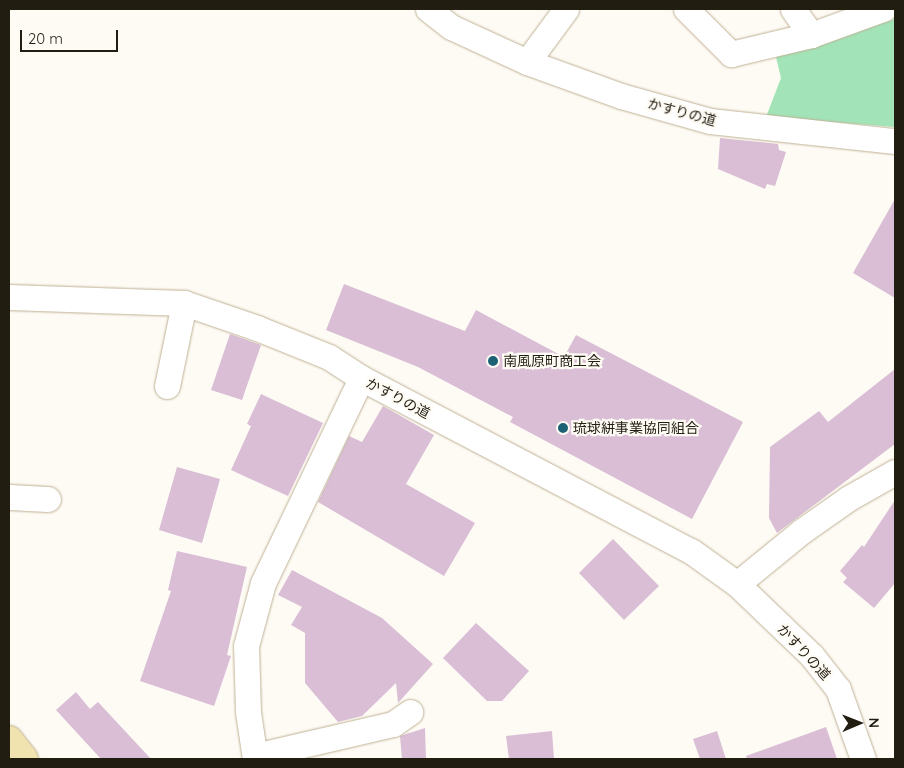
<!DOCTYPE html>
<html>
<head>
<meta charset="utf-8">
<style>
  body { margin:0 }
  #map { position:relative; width:904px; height:768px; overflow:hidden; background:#fefbf5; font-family:Quicksand,"Noto Sans JP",sans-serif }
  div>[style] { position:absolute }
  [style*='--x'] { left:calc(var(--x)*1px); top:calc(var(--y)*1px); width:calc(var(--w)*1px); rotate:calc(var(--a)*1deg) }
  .green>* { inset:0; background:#a2e4b8 }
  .building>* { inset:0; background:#d9bed5 }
  .roads { filter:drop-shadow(0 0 1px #bfb194) drop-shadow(0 0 1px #bfb194) }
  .street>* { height:25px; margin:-12.5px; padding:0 12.5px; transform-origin:12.5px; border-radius:12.5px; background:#fff }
  .primary>* { height:28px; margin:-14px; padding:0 14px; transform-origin:14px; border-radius:14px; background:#f1e3b0 }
  .dots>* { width:14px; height:14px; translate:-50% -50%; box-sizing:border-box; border:2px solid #fefbf5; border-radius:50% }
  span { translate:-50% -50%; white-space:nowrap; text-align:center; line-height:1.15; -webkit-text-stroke:4.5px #fefbf5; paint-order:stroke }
  .street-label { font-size:14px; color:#221d11 }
  .poi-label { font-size:14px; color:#221d11 }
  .left { translate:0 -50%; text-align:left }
  .frame { position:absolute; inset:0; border:10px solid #221d11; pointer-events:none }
  .north { position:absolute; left:834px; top:698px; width:50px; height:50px; -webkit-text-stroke:4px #fefbf5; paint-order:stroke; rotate:89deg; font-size:14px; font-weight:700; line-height:20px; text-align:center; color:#221d11 }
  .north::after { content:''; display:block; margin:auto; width:18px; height:22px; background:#221d11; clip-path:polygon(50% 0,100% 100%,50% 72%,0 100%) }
  .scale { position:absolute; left:20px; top:30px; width:98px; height:22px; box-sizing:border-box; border:2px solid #221d11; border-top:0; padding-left:6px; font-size:15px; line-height:18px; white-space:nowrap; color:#221d11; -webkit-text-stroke:4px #fefbf5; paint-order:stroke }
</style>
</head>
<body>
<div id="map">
  <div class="green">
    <div style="clip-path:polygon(895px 19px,895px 127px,766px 117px,781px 78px,776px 57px)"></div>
  </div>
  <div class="building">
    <div style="clip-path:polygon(720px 138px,778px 144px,779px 150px,786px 152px,775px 186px,767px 184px,765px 189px,718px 169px)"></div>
    <div style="clip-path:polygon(895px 199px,895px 298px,853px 273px)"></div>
    <div style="clip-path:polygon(344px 284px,465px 331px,476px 310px,564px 357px,576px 335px,743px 422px,692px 519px,510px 422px,513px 417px,418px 367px,326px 330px)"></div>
    <div style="clip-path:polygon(230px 334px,261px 345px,242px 400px,211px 390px)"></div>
    <div style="clip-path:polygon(895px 369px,895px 444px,777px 533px,769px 518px,770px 447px,819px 411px,828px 422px)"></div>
    <div style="clip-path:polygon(261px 394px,323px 423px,288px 496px,231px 470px,251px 426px,247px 424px)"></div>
    <div style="clip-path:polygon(383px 406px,434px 435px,406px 484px,475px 523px,444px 576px,318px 502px,349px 436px,362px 442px)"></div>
    <div style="clip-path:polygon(177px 467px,220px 479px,202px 543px,159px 530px)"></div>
    <div style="clip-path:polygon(895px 500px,895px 583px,874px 608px,843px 582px,847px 578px,840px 571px,862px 545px,864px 547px)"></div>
    <div style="clip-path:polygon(613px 539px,659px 586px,624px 620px,579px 573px)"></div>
    <div style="clip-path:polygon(177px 551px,247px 567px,227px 655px,231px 656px,214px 706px,140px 681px,171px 591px,168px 590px)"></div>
    <div style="clip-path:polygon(292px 570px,382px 618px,433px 664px,398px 703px,396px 683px,362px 716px,338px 722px,305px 683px,305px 633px,291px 625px,302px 607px,278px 595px)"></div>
    <div style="clip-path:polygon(476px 623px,529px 671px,502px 701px,487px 701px,443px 658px)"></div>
    <div style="clip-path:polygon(76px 692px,90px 709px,98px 702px,151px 759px,101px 759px,56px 710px)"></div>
    <div style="clip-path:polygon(826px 727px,837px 759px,747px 759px,746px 756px)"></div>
    <div style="clip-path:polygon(425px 728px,426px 759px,402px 759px,400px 736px)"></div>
    <div style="clip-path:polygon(552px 731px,554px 759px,509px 759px,506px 736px)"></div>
    <div style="clip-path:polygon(717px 731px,726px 759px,700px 759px,693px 739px)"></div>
  </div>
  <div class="roads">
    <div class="street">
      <div style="--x:428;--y:9;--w:29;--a:38"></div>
      <div style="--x:451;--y:27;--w:84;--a:24.7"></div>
      <div style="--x:527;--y:62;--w:100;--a:19.9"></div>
      <div style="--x:621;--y:96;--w:92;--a:15.7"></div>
      <div style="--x:710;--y:121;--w:186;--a:6.2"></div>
      <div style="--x:686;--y:9;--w:64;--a:45"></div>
      <div style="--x:731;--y:54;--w:82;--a:-13.4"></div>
      <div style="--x:811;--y:35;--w:77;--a:-19.9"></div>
      <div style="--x:793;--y:9;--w:32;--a:55"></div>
      <div style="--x:527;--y:62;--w:66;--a:-53.7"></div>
      <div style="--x:9;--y:297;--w:175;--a:2"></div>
      <div style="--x:184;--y:303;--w:77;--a:18.9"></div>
      <div style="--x:257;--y:328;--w:78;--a:21.9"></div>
      <div style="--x:329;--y:357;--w:38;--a:33"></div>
      <div style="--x:361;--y:378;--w:373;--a:27.7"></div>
      <div style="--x:691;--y:551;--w:57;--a:35.7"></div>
      <div style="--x:737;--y:584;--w:104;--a:43.8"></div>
      <div style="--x:812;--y:656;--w:42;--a:51.8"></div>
      <div style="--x:838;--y:689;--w:74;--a:70.3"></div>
      <div style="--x:167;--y:386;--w:85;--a:-78.4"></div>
      <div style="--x:9;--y:497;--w:39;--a:3"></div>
      <div style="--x:737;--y:584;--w:84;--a:-39.2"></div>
      <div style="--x:802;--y:531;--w:57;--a:-35.1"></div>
      <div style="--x:849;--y:498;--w:53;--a:-29.5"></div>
      <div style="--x:255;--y:756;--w:142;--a:-13.1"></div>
      <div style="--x:393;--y:724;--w:21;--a:-35"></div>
      <div style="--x:255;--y:759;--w:48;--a:-98.5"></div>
      <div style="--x:248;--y:712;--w:66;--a:-91.7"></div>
      <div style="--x:246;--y:646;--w:65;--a:-74.9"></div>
      <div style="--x:263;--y:583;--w:227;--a:-64.4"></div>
    </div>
    <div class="primary">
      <div style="--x:9;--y:740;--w:24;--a:52"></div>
    </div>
  </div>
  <div class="dots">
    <div style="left:493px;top:361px;background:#1d6274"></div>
    <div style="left:563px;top:428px;background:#1d6274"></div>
  </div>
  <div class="street-label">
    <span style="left:682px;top:112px;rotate:15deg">かすりの道</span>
    <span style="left:398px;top:398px;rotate:28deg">かすりの道</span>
    <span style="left:804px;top:652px;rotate:47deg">かすりの道</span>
  </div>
  <div class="poi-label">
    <span class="left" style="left:503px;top:361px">南風原町商工会</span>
    <span class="left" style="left:573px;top:428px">琉球絣事業協同組合</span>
  </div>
  <div class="frame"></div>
  <div class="north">N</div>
  <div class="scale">20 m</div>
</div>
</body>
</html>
